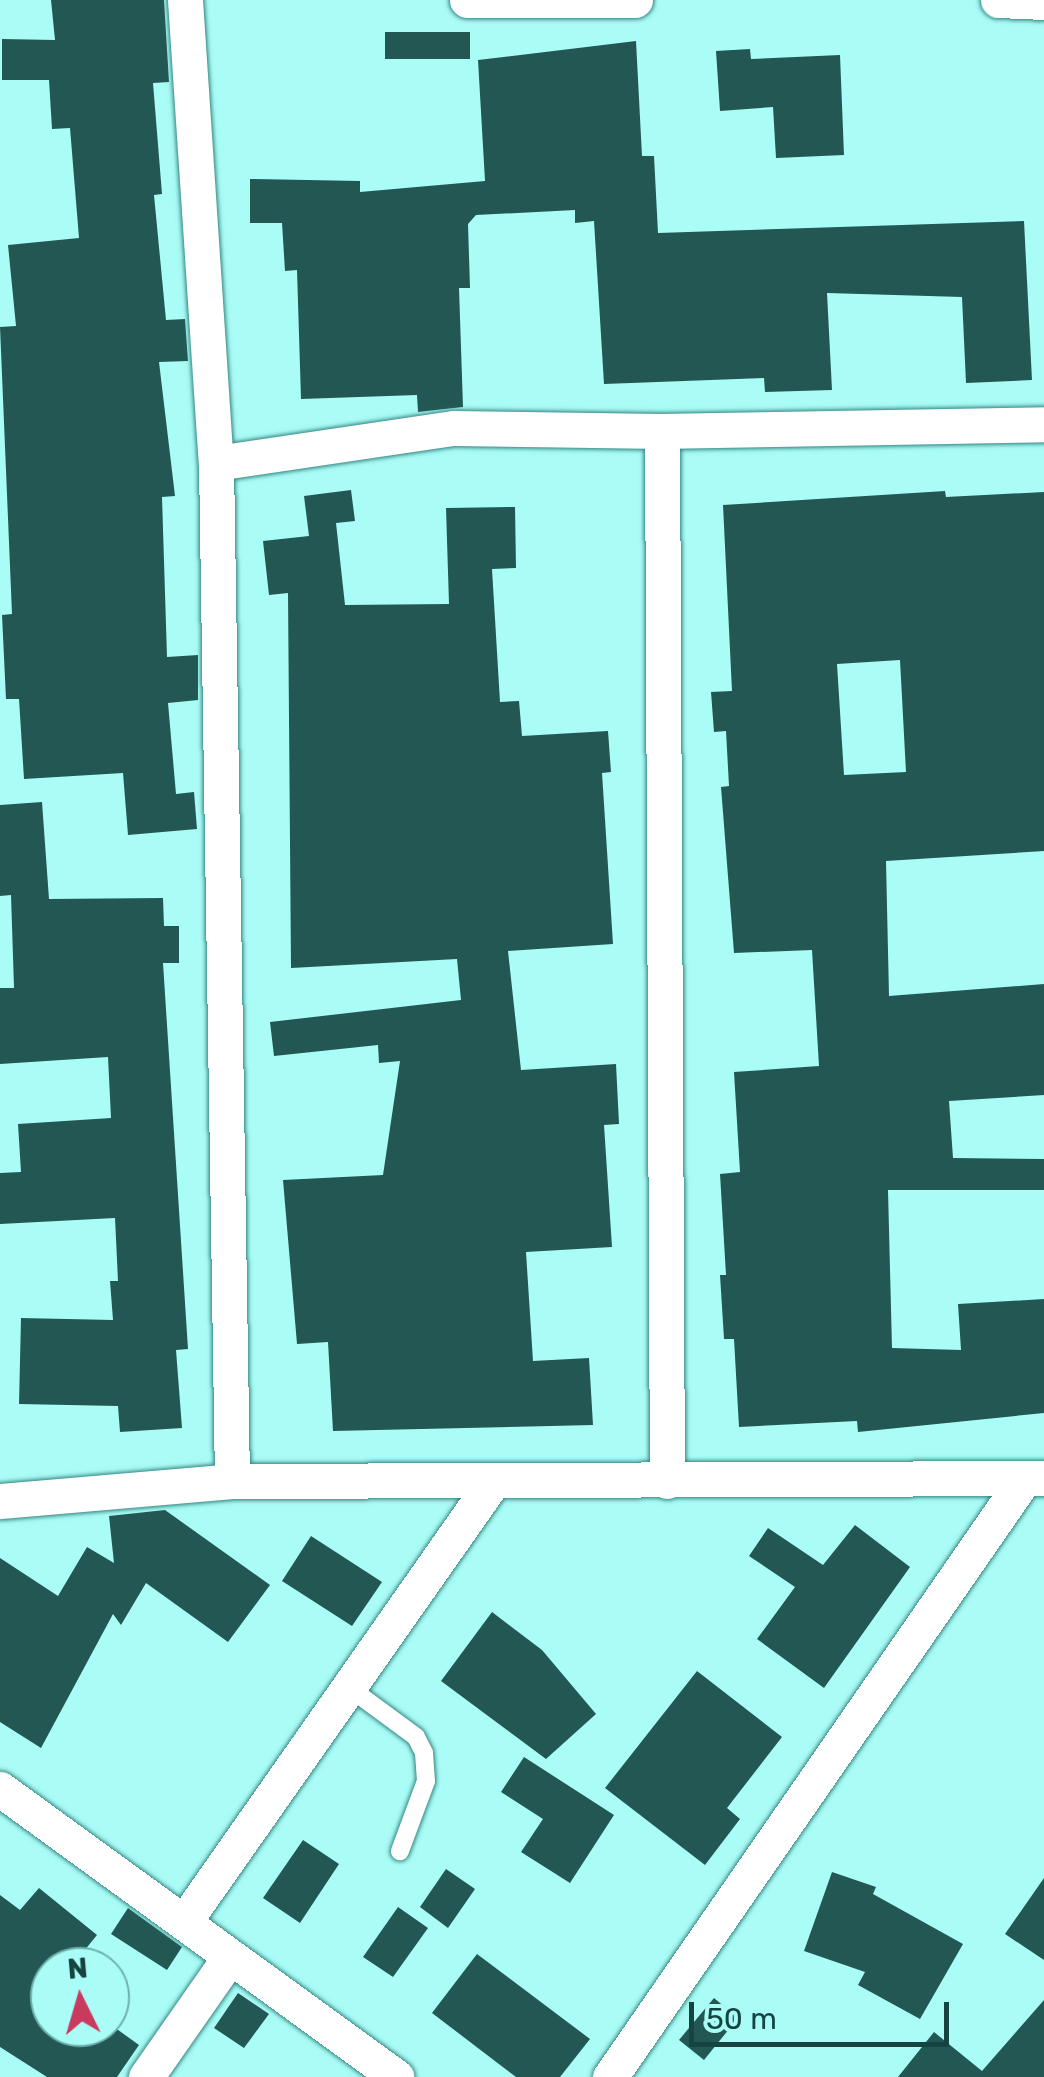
<!DOCTYPE html>
<html>
<head>
<meta charset="utf-8">
<style>
  body { margin:0 }
  #map { position:relative; width:1044px; height:2077px; overflow:hidden; background:#aafcf6; font-family:Rubik,sans-serif }
  div>[style] { position:absolute }
  [style*='--x'] { left:calc(var(--x)*1px); top:calc(var(--y)*1px); width:calc(var(--w)*1px); rotate:calc(var(--a)*1deg) }
  .building>* { inset:0; background:#235753 }
  .roads { filter:drop-shadow(0 0 2px #338682) drop-shadow(0 0 2px #338682) }
  .service>* { height:18px; margin:-9px; padding:0 9px; transform-origin:9px; border-radius:9px; background:#fff }
  .minor>* { height:35px; margin:-17.5px; padding:0 17.5px; transform-origin:17.5px; border-radius:17.5px; background:#fff }
  span { translate:-50% -50%; white-space:nowrap; text-align:center; line-height:1.15; -webkit-text-stroke:10px #aafcf6; paint-order:stroke }
  .north { position:absolute; left:30px; top:1947px; width:100px; height:100px; box-sizing:border-box; background:#aafcf6; border:2px solid #6eb2ae; border-radius:50%; rotate:355deg; font-size:28px; font-weight:700; line-height:40px; text-align:center; color:#154441 }
  .north::after { content:''; display:block; margin:auto; width:35px; height:45px; background:#c93a5f; clip-path:polygon(50% 0,100% 100%,50% 72%,0 100%) }
  .scale { position:absolute; left:689px; top:2002px; width:260px; height:45px; box-sizing:border-box; border:5px solid #154441; border-top:0; padding-left:12px; font-size:30px; line-height:35px; white-space:nowrap; color:#154441; -webkit-text-stroke:8px #aafcf6; paint-order:stroke }
</style>
</head>
<body>
<div id="map">
  <div class="building">
    <div style="clip-path:polygon(51px 0,164px 0,169px 82px,153px 83px,162px 194px,154px 195px,166px 320px,185px 319px,188px 361px,159px 362px,175px 496px,162px 497px,167px 657px,198px 655px,198px 700px,168px 703px,176px 794px,194px 792px,197px 829px,128px 835px,123px 773px,24px 779px,19px 699px,6px 699px,2px 615px,12px 614px,0 327px,16px 326px,8px 245px,79px 238px,70px 128px,52px 129px,49px 80px,2px 80px,2px 39px,55px 40px)"></div>
    <div style="clip-path:polygon(385px 32px,470px 32px,470px 59px,385px 59px)"></div>
    <div style="clip-path:polygon(636px 41px,642px 156px,654px 156px,658px 233px,1024px 221px,1032px 380px,966px 383px,962px 297px,827px 293px,832px 390px,765px 392px,764px 378px,604px 384px,594px 221px,575px 223px,575px 210px,476px 215px,468px 224px,470px 288px,459px 288px,463px 407px,418px 412px,417px 395px,301px 399px,297px 270px,285px 271px,282px 223px,250px 223px,250px 179px,360px 181px,360px 192px,485px 181px,478px 60px)"></div>
    <div style="clip-path:polygon(750px 49px,751px 59px,840px 55px,844px 155px,776px 158px,773px 107px,720px 111px,716px 51px)"></div>
    <div style="clip-path:polygon(351px 490px,355px 521px,336px 523px,345px 605px,449px 604px,446px 508px,515px 507px,516px 568px,492px 569px,500px 702px,519px 701px,522px 736px,608px 731px,611px 772px,602px 773px,613px 944px,508px 951px,521px 1070px,616px 1064px,619px 1124px,604px 1125px,612px 1247px,526px 1252px,533px 1361px,589px 1358px,593px 1425px,333px 1431px,328px 1342px,297px 1344px,283px 1180px,383px 1175px,400px 1061px,379px 1063px,378px 1045px,274px 1056px,270px 1022px,461px 1000px,457px 959px,291px 968px,288px 593px,269px 595px,263px 541px,309px 536px,304px 496px)"></div>
    <div style="clip-path:polygon(evenodd,945px 491px,946px 497px,1044px 492px,1044px 851px,886px 861px,889px 996px,1044px 984px,1044px 1095px,949px 1101px,953px 1158px,1044px 1159px,1044px 1190px,888px 1190px,892px 1348px,961px 1350px,958px 1304px,1044px 1299px,1044px 1413px,858px 1432px,857px 1421px,739px 1427px,734px 1339px,724px 1339px,720px 1275px,726px 1275px,720px 1174px,740px 1172px,734px 1072px,819px 1066px,812px 950px,734px 953px,721px 787px,729px 786px,726px 731px,714px 732px,711px 692px,732px 691px,723px 505px,945px 491px,900px 660px,906px 772px,844px 775px,837px 664px,900px 660px)"></div>
    <div style="clip-path:polygon(42px 802px,49px 899px,163px 898px,164px 926px,179px 926px,179px 963px,163px 963px,188px 1349px,176px 1350px,182px 1428px,120px 1432px,118px 1406px,19px 1404px,21px 1318px,113px 1320px,110px 1281px,118px 1281px,115px 1218px,0 1224px,0 1173px,21px 1172px,18px 1124px,111px 1118px,108px 1057px,0 1064px,0 988px,14px 988px,11px 895px,0 896px,0 805px)"></div>
    <div style="clip-path:polygon(165px 1510px,270px 1585px,228px 1642px,146px 1583px,121px 1625px,113px 1614px,41px 1748px,0 1722px,0 1558px,58px 1596px,87px 1547px,114px 1563px,109px 1516px)"></div>
    <div style="clip-path:polygon(855px 1525px,910px 1567px,824px 1688px,757px 1639px,795px 1587px,749px 1556px,768px 1528px,823px 1565px)"></div>
    <div style="clip-path:polygon(311px 1536px,382px 1582px,352px 1626px,282px 1581px)"></div>
    <div style="clip-path:polygon(492px 1612px,542px 1650px,596px 1714px,546px 1759px,441px 1681px)"></div>
    <div style="clip-path:polygon(697px 1671px,782px 1737px,727px 1808px,740px 1819px,705px 1865px,605px 1788px)"></div>
    <div style="clip-path:polygon(524px 1757px,614px 1815px,570px 1883px,521px 1852px,543px 1819px,501px 1792px)"></div>
    <div style="clip-path:polygon(303px 1840px,339px 1864px,300px 1923px,263px 1898px)"></div>
    <div style="clip-path:polygon(446px 1869px,475px 1889px,448px 1928px,420px 1907px)"></div>
    <div style="clip-path:polygon(832px 1872px,876px 1887px,873px 1894px,963px 1944px,920px 2019px,858px 1985px,865px 1972px,804px 1951px)"></div>
    <div style="clip-path:polygon(1044px 1878px,1044px 1960px,1005px 1934px)"></div>
    <div style="clip-path:polygon(39px 1888px,97px 1935px,71px 1967px,50px 1967px,50px 2027px,114px 2027px,139px 2045px,117px 2077px,47px 2077px,0 2047px,0 1895px,20px 1910px)"></div>
    <div style="clip-path:polygon(398px 1907px,428px 1928px,393px 1977px,363px 1957px)"></div>
    <div style="clip-path:polygon(128px 1908px,182px 1947px,167px 1970px,111px 1934px)"></div>
    <div style="clip-path:polygon(477px 1954px,590px 2039px,560px 2077px,516px 2077px,432px 2013px)"></div>
    <div style="clip-path:polygon(238px 1993px,269px 2014px,244px 2048px,214px 2028px)"></div>
    <div style="clip-path:polygon(714px 1998px,738px 2018px,704px 2060px,679px 2040px)"></div>
    <div style="clip-path:polygon(1044px 2000px,1044px 2077px,898px 2077px,934px 2032px,982px 2071px)"></div>
  </div>
  <div class="roads">
    <div class="service">
      <div style="--x:351;--y:1689;--w:81;--a:36.4"></div>
      <div style="--x:416;--y:1737;--w:18;--a:63"></div>
      <div style="--x:424;--y:1753;--w:28;--a:86"></div>
      <div style="--x:426;--y:1781;--w:75;--a:110.4"></div>
    </div>
    <div class="minor">
      <div style="--x:185;--y:0;--w:464;--a:86.2"></div>
      <div style="--x:467;--y:0;--w:168;--a:0"></div>
      <div style="--x:998;--y:0;--w:46;--a:2.5"></div>
      <div style="--x:662;--y:431;--w:382;--a:-1"></div>
      <div style="--x:232;--y:1481;--w:1018;--a:-90.9"></div>
      <div style="--x:216;--y:463;--w:241;--a:-8.4"></div>
      <div style="--x:454;--y:428;--w:208;--a:0.8"></div>
      <div style="--x:662;--y:431;--w:1050;--a:89.73"></div>
      <div style="--x:0;--y:1501;--w:233;--a:-4.9"></div>
      <div style="--x:232;--y:1481;--w:812;--a:-0.21"></div>
      <div style="--x:0;--y:1789;--w:490;--a:36"></div>
      <div style="--x:186;--y:1919;--w:533;--a:-54.94"></div>
      <div style="--x:146;--y:2077;--w:145;--a:-55.1"></div>
      <div style="--x:610;--y:2077;--w:727;--a:-55.3"></div>
    </div>
  </div>
  <div class="north">N</div>
  <div class="scale">50 m</div>
</div>
</body>
</html>
